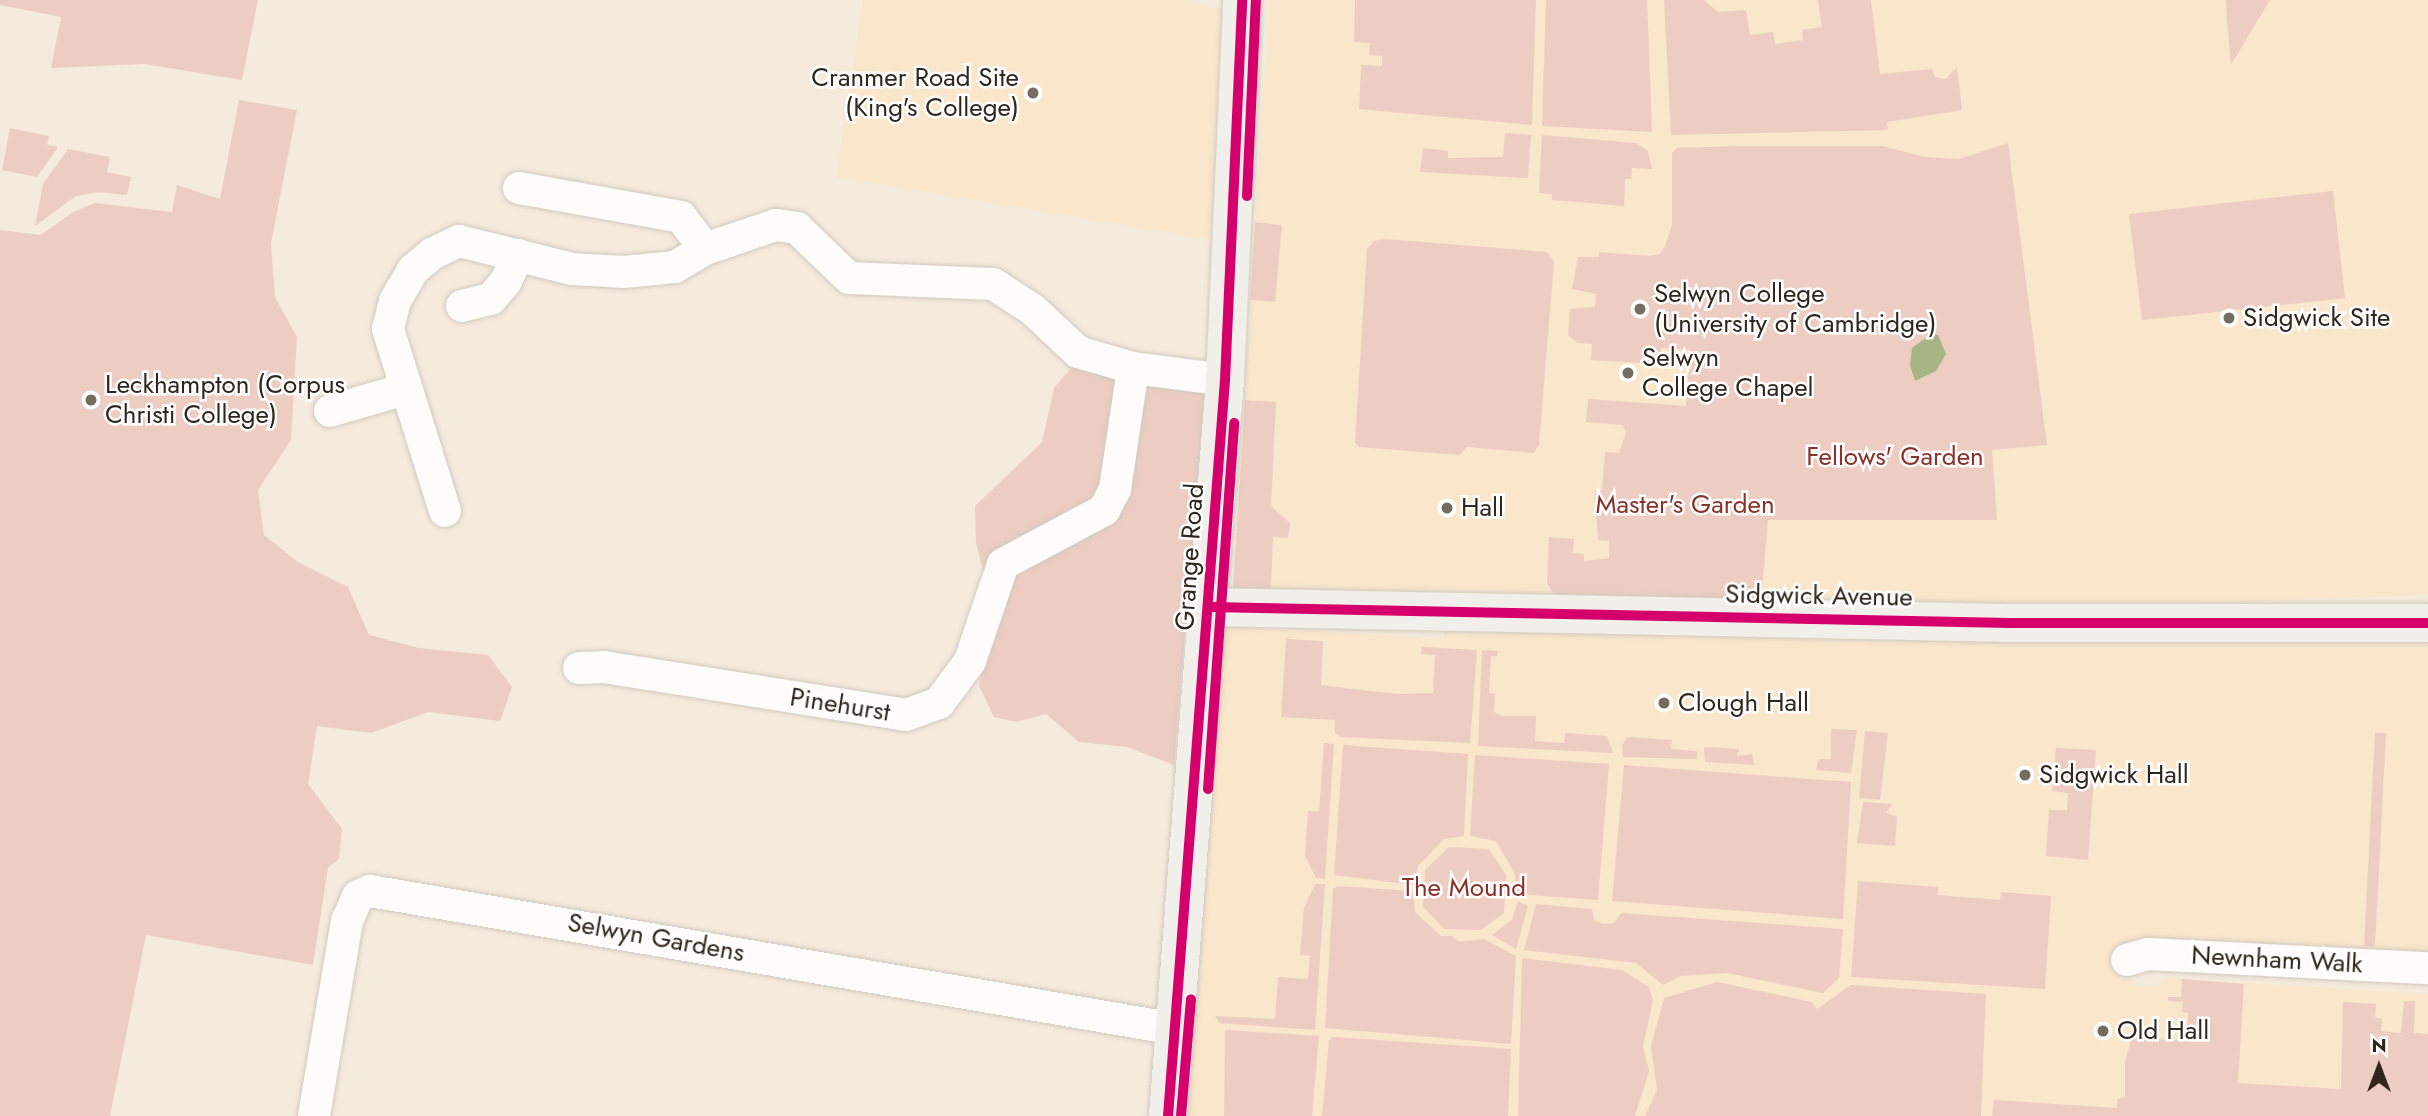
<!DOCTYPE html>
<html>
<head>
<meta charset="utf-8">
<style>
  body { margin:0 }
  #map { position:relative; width:2428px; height:1116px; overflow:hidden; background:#f4ebdd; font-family:Jost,sans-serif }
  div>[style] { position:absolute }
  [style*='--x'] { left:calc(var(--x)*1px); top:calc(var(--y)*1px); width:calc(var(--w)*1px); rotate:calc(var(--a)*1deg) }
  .built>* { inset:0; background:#f9e6cb }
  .green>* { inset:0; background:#edcdc2 }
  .water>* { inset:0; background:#a7b483 }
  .roads { filter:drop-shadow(0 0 2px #d2c9be) drop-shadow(0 0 2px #d2c9be) }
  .street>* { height:32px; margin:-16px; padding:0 16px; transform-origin:16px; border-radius:16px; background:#fdfcfa }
  .secondary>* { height:38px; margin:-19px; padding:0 19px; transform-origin:19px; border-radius:19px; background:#f1efe9 }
  .cycleway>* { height:10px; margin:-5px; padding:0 5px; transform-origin:5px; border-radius:5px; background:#d6006c }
  .dots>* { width:19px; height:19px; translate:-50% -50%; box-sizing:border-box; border:4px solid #fff; border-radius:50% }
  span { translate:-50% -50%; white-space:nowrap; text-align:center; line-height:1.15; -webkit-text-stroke:5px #fff; paint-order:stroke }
  .poi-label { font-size:26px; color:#30271c }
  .right { translate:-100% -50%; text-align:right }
  .left { translate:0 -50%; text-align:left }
  .park-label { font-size:26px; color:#8a3229 }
  .street-label { font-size:26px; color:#30271c }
  .north { position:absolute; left:2344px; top:1032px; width:70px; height:70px; -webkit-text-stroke:5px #fff; paint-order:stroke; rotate:0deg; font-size:19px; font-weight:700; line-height:28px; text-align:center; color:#30271c }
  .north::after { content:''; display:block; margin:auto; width:24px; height:32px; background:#30271c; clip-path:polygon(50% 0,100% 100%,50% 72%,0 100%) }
</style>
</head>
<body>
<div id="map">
  <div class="built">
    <div style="clip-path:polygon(863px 0,1178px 0,1223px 9px,1210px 240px,836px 177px)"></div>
    <div style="clip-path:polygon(1269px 0,2428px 0,2428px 595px,2088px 607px,1233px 588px)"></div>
    <div style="clip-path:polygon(1226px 626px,1444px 639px,1445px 631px,1580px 627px,2428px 642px,2428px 952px,2208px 943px,2200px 937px,2189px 942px,2137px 938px,2126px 968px,2134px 985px,2160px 986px,2165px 978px,2428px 994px,2428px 1116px,1188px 1116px)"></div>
  </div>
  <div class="green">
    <div style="clip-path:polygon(0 0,258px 0,242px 80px,144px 64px,51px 68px,61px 17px,0 5px)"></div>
    <div style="clip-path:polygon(1355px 0,1536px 0,1532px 125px,1359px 109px,1361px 65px,1382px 66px,1382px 56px,1369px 55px,1370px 43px,1354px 42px)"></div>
    <div style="clip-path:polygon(1546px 0,1647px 0,1652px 132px,1542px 126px)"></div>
    <div style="clip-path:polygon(1664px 0,1704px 0,1718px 12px,1746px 10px,1750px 35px,1773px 32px,1775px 44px,1803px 40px,1802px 30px,1822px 27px,1818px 0,1871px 0,1880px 74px,1932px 69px,1935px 77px,1946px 79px,1957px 67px,1962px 110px,1887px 122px,1888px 130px,1671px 135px)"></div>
    <div style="clip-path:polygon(2226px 0,2270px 0,2231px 65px,2227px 22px)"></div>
    <div style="clip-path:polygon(239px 100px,297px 110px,271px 243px,275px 297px,297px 337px,291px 440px,258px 490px,264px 535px,298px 562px,348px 587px,369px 635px,419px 648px,488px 655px,512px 687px,500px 721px,428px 712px,371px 733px,317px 726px,308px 784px,342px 829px,339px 859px,328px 868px,313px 965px,146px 935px,110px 1116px,0 1116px,0 230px,41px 235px,73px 212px,95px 203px,172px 212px,177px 185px,220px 199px)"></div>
    <div style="clip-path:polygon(10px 128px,49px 136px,47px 145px,58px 147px,37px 177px,2px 170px)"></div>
    <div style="clip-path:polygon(1505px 133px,1531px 135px,1528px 178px,1420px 172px,1423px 148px,1448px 151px,1448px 158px,1503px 157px)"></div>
    <div style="clip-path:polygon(1542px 135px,1636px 143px,1648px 151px,1652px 169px,1632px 168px,1631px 179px,1625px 179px,1624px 206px,1552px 200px,1552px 194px,1539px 193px)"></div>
    <div style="clip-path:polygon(2008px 143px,2047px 445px,1992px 450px,1997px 520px,1768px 520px,1761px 602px,1555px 597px,1547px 583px,1549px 537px,1574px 539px,1573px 553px,1584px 554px,1584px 561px,1609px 558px,1609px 541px,1598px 540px,1595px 490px,1602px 490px,1605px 452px,1619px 453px,1626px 432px,1622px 425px,1586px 422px,1588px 399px,1686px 406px,1690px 350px,1661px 348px,1660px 364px,1591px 360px,1592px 344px,1578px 343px,1568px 335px,1570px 309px,1595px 307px,1596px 294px,1572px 289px,1578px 257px,1599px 257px,1599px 252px,1650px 256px,1660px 254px,1665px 246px,1672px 225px,1672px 153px,1677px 148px,1737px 146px,1883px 146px,1925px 157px,1959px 159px)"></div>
    <div style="clip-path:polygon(68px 149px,110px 157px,107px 172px,131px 177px,127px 195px,99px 192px,76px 196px,35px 226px,43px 184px)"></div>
    <div style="clip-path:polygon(2333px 191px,2345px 298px,2142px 320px,2129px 214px)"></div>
    <div style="clip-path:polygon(1255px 222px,1282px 225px,1275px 302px,1250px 300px)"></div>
    <div style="clip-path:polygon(1385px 239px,1547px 252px,1554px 262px,1539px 445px,1533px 453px,1467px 447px,1459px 455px,1359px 447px,1355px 442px,1367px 249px,1374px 241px)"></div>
    <div style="clip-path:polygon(1072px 367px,1145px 387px,1178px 383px,1205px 390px,1174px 765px,1127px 747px,1079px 742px,1046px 714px,1016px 722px,994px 717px,979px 686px,994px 613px,976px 543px,975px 506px,1042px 442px,1054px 388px)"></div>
    <div style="clip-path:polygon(1245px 400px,1276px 402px,1271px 506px,1290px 523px,1288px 538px,1273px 537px,1271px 589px,1233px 588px)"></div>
    <div style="clip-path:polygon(1286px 639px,1323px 641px,1321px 685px,1396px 694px,1433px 693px,1435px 655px,1421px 654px,1422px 647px,1477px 650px,1470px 743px,1341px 737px,1335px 733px,1335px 720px,1281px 717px)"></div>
    <div style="clip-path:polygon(1482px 650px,1498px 651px,1497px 656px,1491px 656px,1489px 693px,1495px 694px,1494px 712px,1502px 716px,1536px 716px,1535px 741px,1564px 743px,1565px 733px,1607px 736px,1613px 753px,1478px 746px)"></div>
    <div style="clip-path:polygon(1831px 729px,1857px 730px,1851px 773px,1816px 770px,1819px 759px,1831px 759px)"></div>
    <div style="clip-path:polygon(1865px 731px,1888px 733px,1880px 800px,1859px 798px)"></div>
    <div style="clip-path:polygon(2375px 733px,2386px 733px,2375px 947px,2364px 946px)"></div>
    <div style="clip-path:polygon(1628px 737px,1672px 740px,1671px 749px,1697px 751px,1697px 759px,1623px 757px,1622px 745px)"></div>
    <div style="clip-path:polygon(1324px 743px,1334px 744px,1325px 879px,1316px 878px,1305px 856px,1308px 811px,1319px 811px)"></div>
    <div style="clip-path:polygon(1343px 745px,1468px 754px,1464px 836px,1444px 839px,1418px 866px,1413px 885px,1334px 875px)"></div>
    <div style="clip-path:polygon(1704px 747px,1739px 749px,1737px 756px,1752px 754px,1754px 765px,1705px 762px)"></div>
    <div style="clip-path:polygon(2056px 748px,2096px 750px,2088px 860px,2046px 856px,2049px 810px,2067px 810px,2068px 793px,2052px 791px)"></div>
    <div style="clip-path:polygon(1475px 755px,1609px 764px,1598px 900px,1516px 894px,1515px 874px,1496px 841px,1470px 836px)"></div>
    <div style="clip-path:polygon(1624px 765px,1851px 782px,1843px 919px,1612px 901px)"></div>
    <div style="clip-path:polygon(1863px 802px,1892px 804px,1886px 813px,1897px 817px,1895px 846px,1857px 843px)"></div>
    <div style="clip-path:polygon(1449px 847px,1489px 849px,1506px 875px,1504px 913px,1481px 930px,1444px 929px,1423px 907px,1425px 870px)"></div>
    <div style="clip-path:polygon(1858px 881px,1938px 887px,1938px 895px,2000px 900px,2001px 892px,2051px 896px,2045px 989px,1851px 977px)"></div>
    <div style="clip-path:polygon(1315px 884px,1325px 884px,1315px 1030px,1220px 1023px,1215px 1016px,1275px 1019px,1278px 977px,1308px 979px,1310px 956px,1300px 955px,1304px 908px)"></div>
    <div style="clip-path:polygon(1338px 886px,1413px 891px,1415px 912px,1441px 936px,1452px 936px,1459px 942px,1484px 939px,1516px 956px,1511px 1044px,1325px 1028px,1333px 889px)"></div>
    <div style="clip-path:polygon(1518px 901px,1528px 906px,1516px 949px,1492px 935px,1512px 920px)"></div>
    <div style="clip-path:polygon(1536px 904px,1592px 909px,1594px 920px,1603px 924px,1614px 923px,1621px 913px,1843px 929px,1839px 978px,1823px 993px,1727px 973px,1681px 976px,1663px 985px,1636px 963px,1524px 950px)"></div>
    <div style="clip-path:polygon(1522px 958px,1622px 970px,1649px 987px,1653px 1000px,1643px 1046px,1649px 1071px,1635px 1116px,1518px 1116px)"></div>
    <div style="clip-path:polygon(2182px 979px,2244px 984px,2238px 1083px,2341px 1089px,2343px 1002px,2376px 1004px,2375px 1017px,2382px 1019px,2381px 1031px,2401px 1033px,2404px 1001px,2415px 1001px,2414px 1033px,2428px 1034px,2428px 1116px,1992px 1116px,1994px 1100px,2117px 1108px,2117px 1099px,2125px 1097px,2125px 1061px,2132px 1038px,2187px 1041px,2188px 1013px,2182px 1012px,2183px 1002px,2168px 1001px,2168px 997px,2181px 997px)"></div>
    <div style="clip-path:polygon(1717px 982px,1812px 1002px,1817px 1009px,1851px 985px,1986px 994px,1981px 1116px,1645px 1116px,1657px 1090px,1651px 1046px,1664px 998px)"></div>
    <div style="clip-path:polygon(1225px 1030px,1319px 1036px,1312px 1116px,1224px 1116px)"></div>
    <div style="clip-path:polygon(1333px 1037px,1511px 1049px,1508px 1116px,1322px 1116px,1329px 1040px)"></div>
  </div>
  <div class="water">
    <div style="clip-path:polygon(1931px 334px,1938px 335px,1946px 354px,1936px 371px,1915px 381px,1910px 365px,1912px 348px)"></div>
  </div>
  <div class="roads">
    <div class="street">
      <div style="--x:519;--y:188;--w:165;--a:10.1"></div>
      <div style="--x:681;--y:217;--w:40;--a:53"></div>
      <div style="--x:462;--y:306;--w:30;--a:-14"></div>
      <div style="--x:491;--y:299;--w:23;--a:-50"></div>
      <div style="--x:506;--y:281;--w:29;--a:-65"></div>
      <div style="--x:330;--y:411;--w:78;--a:-16.3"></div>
      <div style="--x:445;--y:511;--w:191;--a:-107.4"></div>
      <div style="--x:388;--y:329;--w:29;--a:-76"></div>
      <div style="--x:395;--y:301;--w:36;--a:-60"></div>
      <div style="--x:413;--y:270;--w:25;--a:-40"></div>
      <div style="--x:432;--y:254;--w:30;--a:-26"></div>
      <div style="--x:459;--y:241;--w:116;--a:13.9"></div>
      <div style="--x:572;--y:269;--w:52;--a:3.3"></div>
      <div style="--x:624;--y:272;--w:51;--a:-5.6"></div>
      <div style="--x:675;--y:267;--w:35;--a:-31"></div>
      <div style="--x:705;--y:249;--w:75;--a:-18.7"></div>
      <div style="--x:776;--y:225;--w:21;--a:8"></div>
      <div style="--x:797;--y:228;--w:72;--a:43.9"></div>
      <div style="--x:849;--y:278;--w:144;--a:2.4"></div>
      <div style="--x:993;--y:284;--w:46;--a:32.7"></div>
      <div style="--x:1032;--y:309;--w:63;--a:43.1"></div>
      <div style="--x:1078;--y:352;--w:57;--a:16.2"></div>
      <div style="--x:1133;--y:368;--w:93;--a:7.4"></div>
      <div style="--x:579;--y:668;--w:25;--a:-2"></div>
      <div style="--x:604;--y:667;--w:306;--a:9"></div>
      <div style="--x:906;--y:715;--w:35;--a:-20"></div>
      <div style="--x:939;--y:703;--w:52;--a:-53.6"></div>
      <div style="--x:970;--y:661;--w:102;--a:-71.2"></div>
      <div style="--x:1003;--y:564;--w:115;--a:-28.1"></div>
      <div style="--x:1104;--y:510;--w:24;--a:-62"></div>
      <div style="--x:1115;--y:489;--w:122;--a:-81.5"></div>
      <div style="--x:2127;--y:960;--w:22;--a:-16"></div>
      <div style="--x:2148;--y:954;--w:280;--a:2.9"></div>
      <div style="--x:314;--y:1116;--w:198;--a:-80.4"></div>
      <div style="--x:347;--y:921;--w:27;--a:-66"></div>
      <div style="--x:358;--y:896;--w:13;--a:-23"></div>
      <div style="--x:370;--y:891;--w:818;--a:9.72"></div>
    </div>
    <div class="secondary">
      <div style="--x:1209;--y:607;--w:801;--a:1.14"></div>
      <div style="--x:2010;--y:623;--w:418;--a:0"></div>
      <div style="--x:1168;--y:1116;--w:738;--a:-85.57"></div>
      <div style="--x:1225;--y:380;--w:380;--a:-87.4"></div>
    </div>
  </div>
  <div class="cycleway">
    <div style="--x:1247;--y:196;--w:196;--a:-87.4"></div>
    <div style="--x:1209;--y:607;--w:801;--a:1.14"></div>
    <div style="--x:2010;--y:623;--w:418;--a:0"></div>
    <div style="--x:1208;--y:789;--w:367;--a:-85.9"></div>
    <div style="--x:1168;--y:1116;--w:738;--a:-85.57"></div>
    <div style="--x:1225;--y:380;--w:380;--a:-87.4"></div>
    <div style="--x:1181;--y:1116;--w:117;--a:-85.1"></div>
  </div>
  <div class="dots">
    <div style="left:1033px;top:93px;background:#756c60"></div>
    <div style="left:1640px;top:309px;background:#756c60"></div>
    <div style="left:2229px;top:318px;background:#756c60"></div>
    <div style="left:1628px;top:373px;background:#756c60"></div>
    <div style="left:91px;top:400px;background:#756c60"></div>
    <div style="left:1447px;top:508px;background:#756c60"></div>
    <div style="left:1664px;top:703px;background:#756c60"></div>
    <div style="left:2025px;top:775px;background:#756c60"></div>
    <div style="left:2103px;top:1031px;background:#756c60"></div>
  </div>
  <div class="poi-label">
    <span class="right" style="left:1019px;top:93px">Cranmer Road Site<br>(King's College)</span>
    <span class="left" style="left:1654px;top:309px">Selwyn College<br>(University of Cambridge)</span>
    <span class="left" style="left:2243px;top:318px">Sidgwick Site</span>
    <span class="left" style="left:1642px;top:373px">Selwyn<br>College Chapel</span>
    <span class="left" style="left:105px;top:400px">Leckhampton (Corpus<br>Christi College)</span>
    <span class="left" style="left:1461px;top:508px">Hall</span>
    <span class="left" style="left:1678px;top:703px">Clough Hall</span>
    <span class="left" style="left:2039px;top:775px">Sidgwick Hall</span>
    <span class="left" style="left:2117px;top:1031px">Old Hall</span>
  </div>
  <div class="park-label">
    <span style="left:1895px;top:457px">Fellows' Garden</span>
    <span style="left:1685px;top:505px">Master's Garden</span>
    <span style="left:1464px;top:888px">The Mound</span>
  </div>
  <div class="street-label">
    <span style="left:1190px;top:557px;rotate:-86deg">Grange Road</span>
    <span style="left:1819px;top:596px;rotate:1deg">Sidgwick Avenue</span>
    <span style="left:840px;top:705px;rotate:9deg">Pinehurst</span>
    <span style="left:656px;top:938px;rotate:10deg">Selwyn Gardens</span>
    <span style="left:2277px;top:960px;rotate:3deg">Newnham Walk</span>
  </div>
  <div class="north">N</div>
</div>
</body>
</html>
